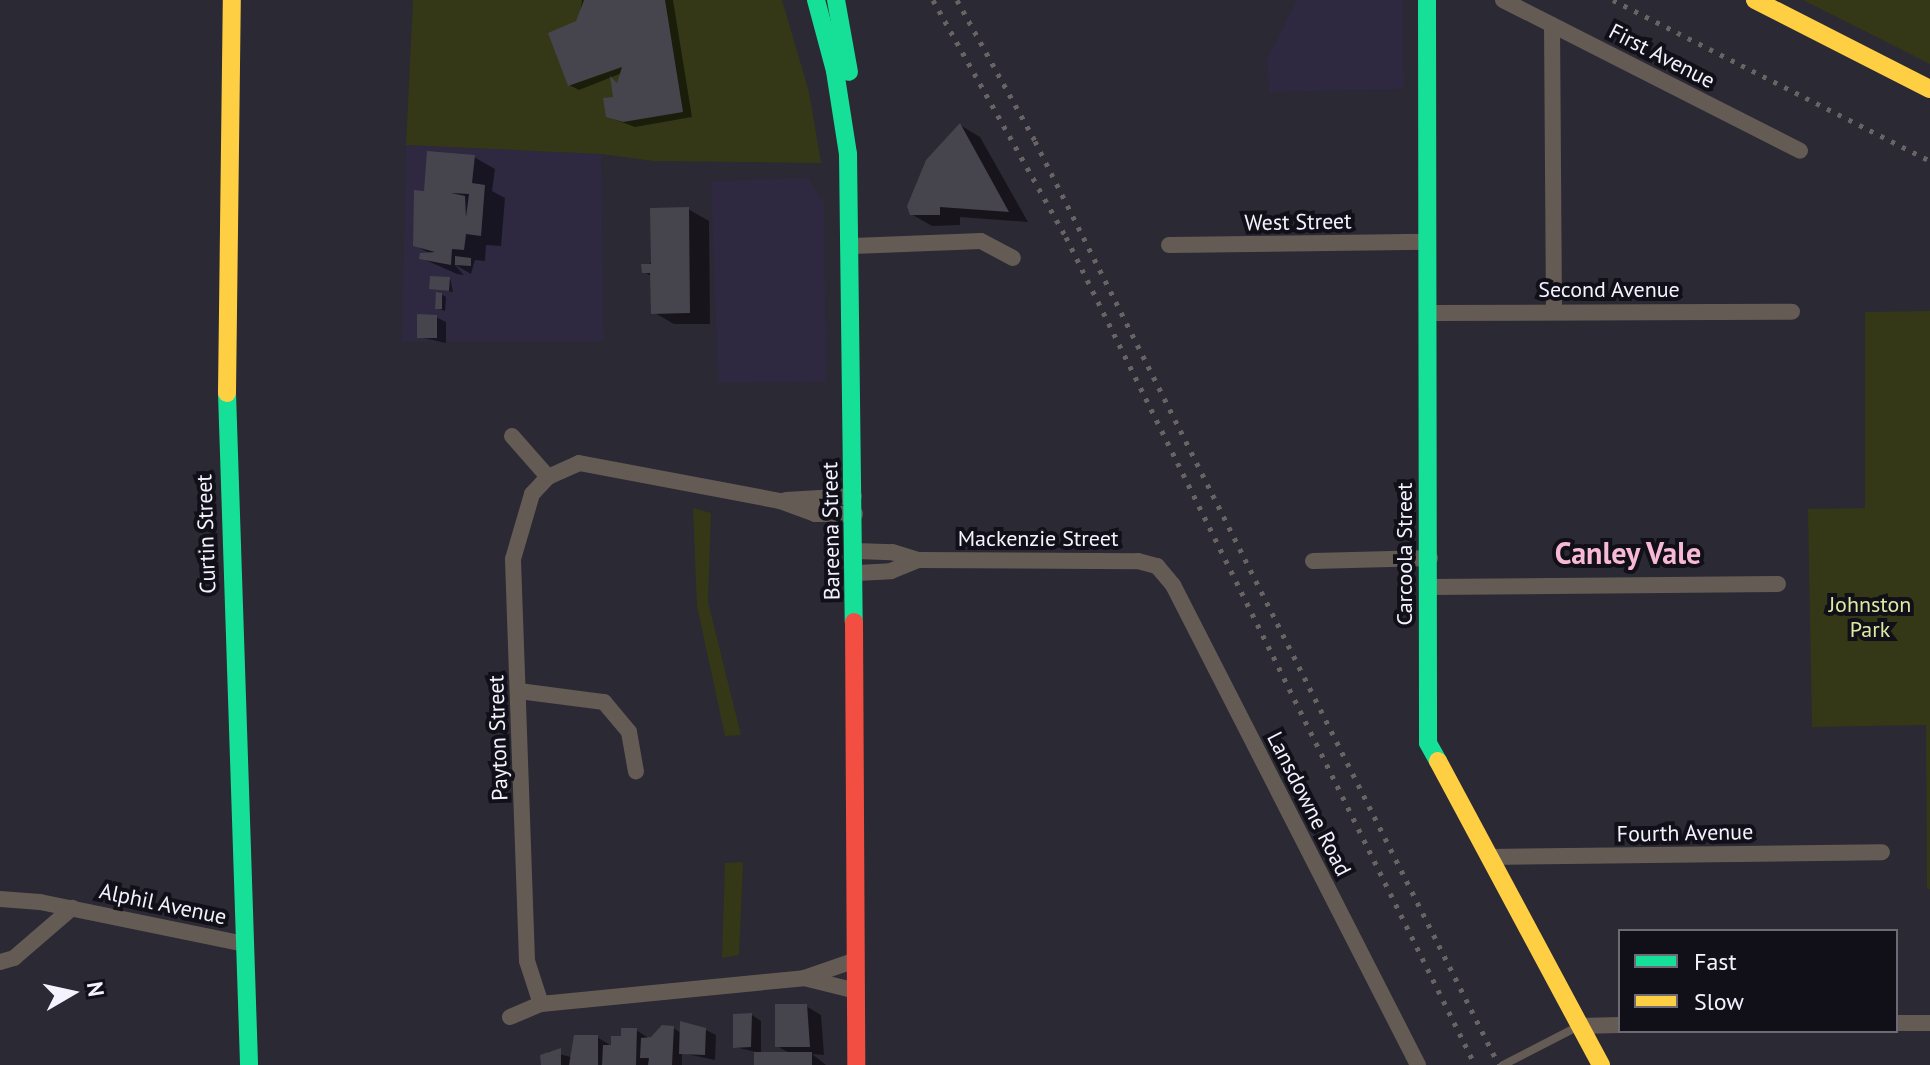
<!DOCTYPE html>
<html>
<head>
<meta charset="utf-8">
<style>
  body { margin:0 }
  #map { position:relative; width:1930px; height:1065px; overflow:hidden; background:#2b2933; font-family:"PT Sans",sans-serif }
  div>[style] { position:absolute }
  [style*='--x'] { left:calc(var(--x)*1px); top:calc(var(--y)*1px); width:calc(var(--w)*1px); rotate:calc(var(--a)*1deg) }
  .built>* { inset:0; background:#2e2940 }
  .green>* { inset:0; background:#343816 }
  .shadow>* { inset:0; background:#0007 }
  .building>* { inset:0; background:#46444d }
  .lane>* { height:8px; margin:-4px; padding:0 4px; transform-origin:4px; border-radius:4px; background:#655b55 }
  .street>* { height:16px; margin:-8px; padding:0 8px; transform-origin:8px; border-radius:8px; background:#655b55 }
  .fast>* { height:18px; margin:-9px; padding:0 9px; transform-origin:9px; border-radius:9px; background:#16e098 }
  .slow>* { height:18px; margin:-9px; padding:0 9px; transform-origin:9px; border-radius:9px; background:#ffcf43 }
  .jam>* { height:18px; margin:-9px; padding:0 9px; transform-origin:9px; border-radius:9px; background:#f24e42 }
  .rail>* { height:5px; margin-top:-2.5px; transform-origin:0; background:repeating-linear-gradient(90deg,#696463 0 4px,transparent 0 12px) }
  span { translate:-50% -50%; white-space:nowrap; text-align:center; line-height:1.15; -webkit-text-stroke:8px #110f18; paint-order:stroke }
  .street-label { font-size:22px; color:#f4f2ff }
  .park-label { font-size:22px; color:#dde9a3 }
  .district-label { font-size:30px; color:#f7b9d4; font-weight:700 }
  .legend { position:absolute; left:1618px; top:929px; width:280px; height:104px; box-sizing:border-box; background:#110f18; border:2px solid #6c6a74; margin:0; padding:10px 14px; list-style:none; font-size:24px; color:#f4f2ff }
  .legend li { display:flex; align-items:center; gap:16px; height:40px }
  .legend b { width:40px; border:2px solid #6c6a74 }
  .north { position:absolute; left:32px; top:953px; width:80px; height:80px; -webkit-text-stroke:6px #110f18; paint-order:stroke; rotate:81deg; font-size:22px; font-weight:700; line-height:32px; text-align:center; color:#f4f2ff }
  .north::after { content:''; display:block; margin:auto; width:28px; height:36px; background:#f4f2ff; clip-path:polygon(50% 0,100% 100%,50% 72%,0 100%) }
</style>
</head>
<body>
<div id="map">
  <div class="built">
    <div style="clip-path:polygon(1297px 0,1403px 0,1404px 89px,1269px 92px,1267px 59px)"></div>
    <div style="clip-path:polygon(406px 145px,601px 154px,604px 341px,402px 341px)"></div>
    <div style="clip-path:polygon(808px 178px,824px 203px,826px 382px,718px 383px,711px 181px)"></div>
  </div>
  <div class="green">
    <div style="clip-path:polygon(413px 0,782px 0,809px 92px,821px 163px,654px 161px,601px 154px,406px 145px)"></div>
    <div style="clip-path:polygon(1803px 0,1930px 0,1930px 64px,1926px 62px)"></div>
    <div style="clip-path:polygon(1930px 311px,1930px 889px,1927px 889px,1926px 725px,1812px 727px,1808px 509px,1865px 508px,1865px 312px)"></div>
    <div style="clip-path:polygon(693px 508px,711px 513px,708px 602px,741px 735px,725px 736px,697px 606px)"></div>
    <div style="clip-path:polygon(743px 862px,739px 955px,722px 958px,725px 863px)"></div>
  </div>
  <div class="shadow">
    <div style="clip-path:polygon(582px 0,673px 0,692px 117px,635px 127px,613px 119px,622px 73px,579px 90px,569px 85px)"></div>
    <div style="clip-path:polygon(960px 125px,980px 137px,1028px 222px,960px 217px,960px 225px,932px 226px,911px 214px)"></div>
    <div style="clip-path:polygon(474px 157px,495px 169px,492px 191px,505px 198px,501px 246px,486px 245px,485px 261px,475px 260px,471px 274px,454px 264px,464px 275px,457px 274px,421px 258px,434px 256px,415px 245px,426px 193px)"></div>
    <div style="clip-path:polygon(688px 209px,709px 221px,710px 324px,674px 324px,653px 312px,653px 277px,644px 272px)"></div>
    <div style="clip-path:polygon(450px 278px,453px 292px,431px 288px)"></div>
    <div style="clip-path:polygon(438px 292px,446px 297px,445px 311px,437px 308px)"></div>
    <div style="clip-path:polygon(436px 317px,446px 322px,446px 343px,419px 337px)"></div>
    <div style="clip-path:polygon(806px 1006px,821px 1015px,824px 1055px,812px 1054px,826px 1065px,756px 1065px,756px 1052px,735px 1047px,752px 1015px,761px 1021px,761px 1054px,791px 1054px,777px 1046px)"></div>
    <div style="clip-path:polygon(673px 1028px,681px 1033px,706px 1030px,716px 1035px,715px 1060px,682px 1053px,682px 1065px,543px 1065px,549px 1051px,574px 1058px,597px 1037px,613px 1047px,636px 1030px,652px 1040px)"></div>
  </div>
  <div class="building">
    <div style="clip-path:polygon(584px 0,665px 0,683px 112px,623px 122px,606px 117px,603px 98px,613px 97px,610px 76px,617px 83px,622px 67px,568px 86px,548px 33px,576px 21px)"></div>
    <div style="clip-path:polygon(960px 123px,1009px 212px,940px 207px,940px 215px,910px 215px,907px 206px,926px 160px)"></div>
    <div style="clip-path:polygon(evenodd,427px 151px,475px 155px,472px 183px,485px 185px,481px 236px,466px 234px,464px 250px,452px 249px,451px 265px,419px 259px,420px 253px,435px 252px,413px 246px,414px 190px,424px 191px,427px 151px,451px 193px,469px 194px,466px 217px,465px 196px,451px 193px)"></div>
    <div style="clip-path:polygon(689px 207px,690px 313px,651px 314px,650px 273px,642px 273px,641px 264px,651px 264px,650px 208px)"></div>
    <div style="clip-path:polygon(455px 256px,471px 258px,471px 266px,455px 265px)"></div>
    <div style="clip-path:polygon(430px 276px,450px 277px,449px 291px,429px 289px)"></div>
    <div style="clip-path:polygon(436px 292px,442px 293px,442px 309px,435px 309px)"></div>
    <div style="clip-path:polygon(417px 314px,437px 315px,437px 338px,417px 338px)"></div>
    <div style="clip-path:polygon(775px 1004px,807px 1004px,810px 1047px,775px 1047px)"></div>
    <div style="clip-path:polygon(752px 1013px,751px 1047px,733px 1048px,733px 1014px)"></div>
    <div style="clip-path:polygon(680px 1021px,706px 1028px,705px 1055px,679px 1054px)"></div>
    <div style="clip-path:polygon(662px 1025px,674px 1026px,672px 1065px,648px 1065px,649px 1058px,640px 1058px,641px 1038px,651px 1037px)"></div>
    <div style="clip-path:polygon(621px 1028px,637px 1028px,636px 1065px,602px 1065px,603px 1045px,611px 1045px,611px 1036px,621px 1036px)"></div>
    <div style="clip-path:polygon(574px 1035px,598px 1035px,598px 1065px,569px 1065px)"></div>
    <div style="clip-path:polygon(561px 1048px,561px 1065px,541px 1065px,540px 1055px)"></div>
    <div style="clip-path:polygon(754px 1052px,812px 1052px,812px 1065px,754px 1065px)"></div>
  </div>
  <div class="lane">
    <div style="--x:1503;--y:1065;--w:85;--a:-27.2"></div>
  </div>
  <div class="street">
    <div style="--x:1503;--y:0;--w:333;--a:26.9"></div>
    <div style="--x:1552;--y:25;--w:287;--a:89.6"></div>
    <div style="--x:1169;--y:245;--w:258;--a:-0.7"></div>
    <div style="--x:853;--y:246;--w:128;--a:-2.2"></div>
    <div style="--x:981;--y:241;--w:36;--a:28"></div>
    <div style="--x:1427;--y:313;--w:365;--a:-0.2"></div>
    <div style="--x:512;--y:436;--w:55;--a:48.7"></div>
    <div style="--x:548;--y:477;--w:34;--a:-24"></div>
    <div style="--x:579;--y:463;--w:205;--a:10.7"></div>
    <div style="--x:780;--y:501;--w:37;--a:20"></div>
    <div style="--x:815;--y:514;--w:40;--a:0"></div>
    <div style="--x:786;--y:500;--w:68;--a:-3.4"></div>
    <div style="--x:856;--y:551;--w:36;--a:2"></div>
    <div style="--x:892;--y:552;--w:27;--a:17"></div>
    <div style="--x:918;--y:560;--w:220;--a:0.3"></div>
    <div style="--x:1138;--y:561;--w:20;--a:15"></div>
    <div style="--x:1157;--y:566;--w:25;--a:50"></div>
    <div style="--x:1173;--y:585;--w:539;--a:62.96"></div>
    <div style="--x:1313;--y:561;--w:117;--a:-1.5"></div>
    <div style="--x:857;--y:573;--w:34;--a:-3"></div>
    <div style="--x:891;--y:571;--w:29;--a:-22"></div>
    <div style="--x:1430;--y:587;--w:348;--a:-0.5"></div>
    <div style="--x:519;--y:691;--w:86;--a:7.4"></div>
    <div style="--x:604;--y:702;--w:39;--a:50"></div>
    <div style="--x:629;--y:732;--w:40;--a:80"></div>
    <div style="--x:1489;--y:857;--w:393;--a:-0.7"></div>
    <div style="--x:0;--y:899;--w:40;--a:4.3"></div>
    <div style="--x:40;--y:902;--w:209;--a:11.6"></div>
    <div style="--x:0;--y:962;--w:15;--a:-16"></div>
    <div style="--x:14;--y:958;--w:77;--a:-40.8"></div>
    <div style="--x:804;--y:978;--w:54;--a:14"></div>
    <div style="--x:541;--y:1004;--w:45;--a:-108"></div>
    <div style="--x:527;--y:961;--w:402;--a:-92"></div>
    <div style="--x:513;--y:559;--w:68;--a:-73.7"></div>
    <div style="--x:532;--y:494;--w:23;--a:-47"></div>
    <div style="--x:510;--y:1017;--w:34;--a:-23"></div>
    <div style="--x:541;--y:1004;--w:264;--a:-5.6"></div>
    <div style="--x:804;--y:978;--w:55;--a:-19.1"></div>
    <div style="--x:1896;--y:1023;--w:34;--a:0"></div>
    <div style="--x:1580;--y:1026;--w:40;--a:-1.4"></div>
  </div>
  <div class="fast">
    <div style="--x:816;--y:0;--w:73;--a:75"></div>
    <div style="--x:835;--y:71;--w:84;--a:81.1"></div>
    <div style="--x:848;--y:154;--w:468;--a:89.3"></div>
    <div style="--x:836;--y:0;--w:73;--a:79.8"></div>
    <div style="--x:1427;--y:0;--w:743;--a:89.92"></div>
    <div style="--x:1428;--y:743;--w:21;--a:61"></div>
    <div style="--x:227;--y:393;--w:672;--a:88.12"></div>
  </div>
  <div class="slow">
    <div style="--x:1755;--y:0;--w:196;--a:27"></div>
    <div style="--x:227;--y:393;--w:393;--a:-89.3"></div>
    <div style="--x:1438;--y:761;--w:345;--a:61.8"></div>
  </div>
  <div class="jam">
    <div style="--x:854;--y:622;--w:443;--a:89.7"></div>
  </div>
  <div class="rail">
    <div style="--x:933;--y:0;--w:272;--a:60.7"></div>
    <div style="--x:1066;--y:237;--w:924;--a:63.71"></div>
    <div style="--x:957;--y:0;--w:161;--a:61"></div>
    <div style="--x:1035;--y:141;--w:1034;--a:63.34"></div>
    <div style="--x:1613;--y:0;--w:356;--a:26.9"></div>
  </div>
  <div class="street-label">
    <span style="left:1662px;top:56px;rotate:27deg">First Avenue</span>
    <span style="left:1298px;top:222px;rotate:-1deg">West Street</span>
    <span style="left:1609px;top:290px">Second Avenue</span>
    <span style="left:831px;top:531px;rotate:-91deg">Bareena Street</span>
    <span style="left:206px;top:534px;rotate:-92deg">Curtin Street</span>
    <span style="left:1038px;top:539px">Mackenzie Street</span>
    <span style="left:1405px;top:554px;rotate:-90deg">Carcoola Street</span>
    <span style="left:498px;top:738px;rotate:-92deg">Payton Street</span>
    <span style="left:1309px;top:804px;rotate:63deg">Lansdowne Road</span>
    <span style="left:1685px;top:833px;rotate:-1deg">Fourth Avenue</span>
    <span style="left:163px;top:904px;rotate:12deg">Alphil Avenue</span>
  </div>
  <div class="park-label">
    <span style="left:1870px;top:617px">Johnston<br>Park</span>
  </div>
  <div class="district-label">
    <span style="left:1628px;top:553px">Canley Vale</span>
  </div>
  <ul class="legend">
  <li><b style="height:10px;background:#16e098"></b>Fast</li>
  <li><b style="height:10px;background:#ffcf43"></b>Slow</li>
  </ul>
  <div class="north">N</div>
</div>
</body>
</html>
